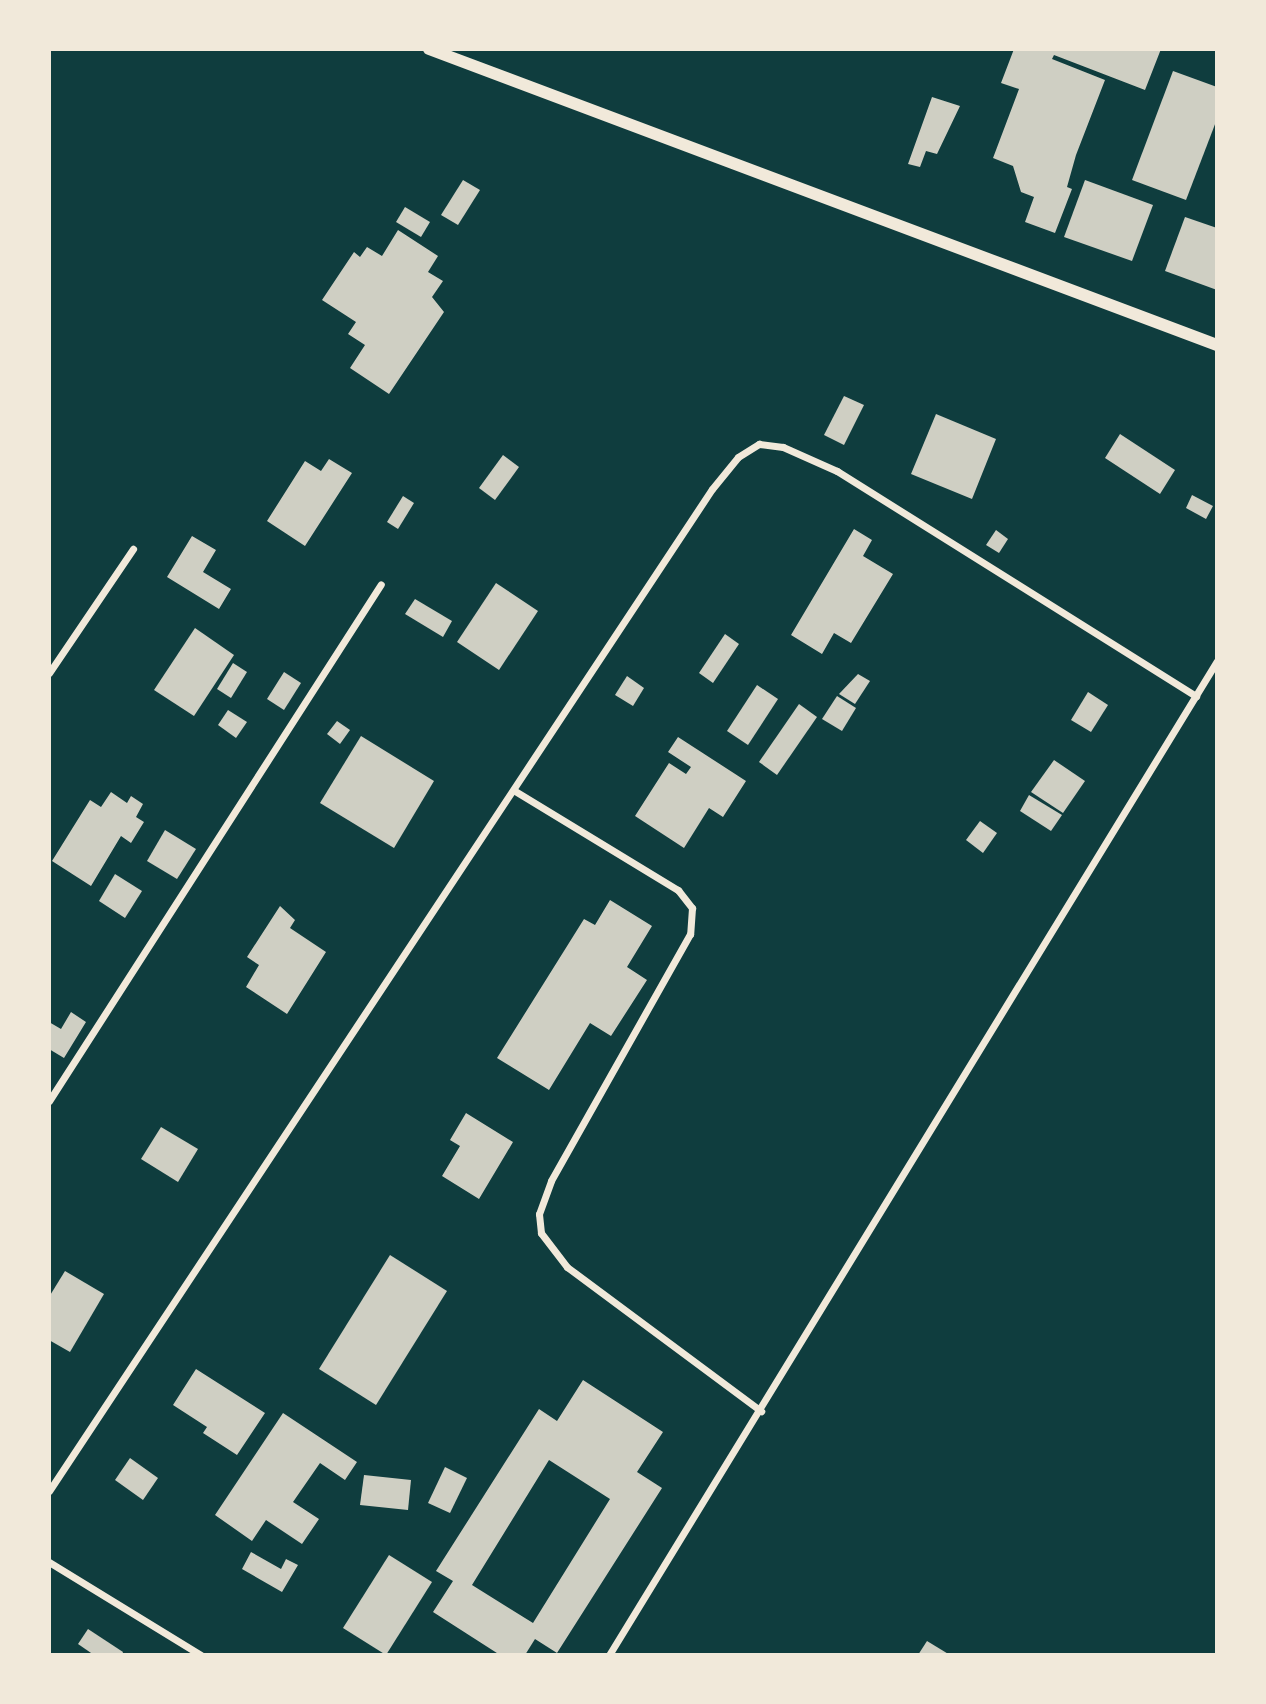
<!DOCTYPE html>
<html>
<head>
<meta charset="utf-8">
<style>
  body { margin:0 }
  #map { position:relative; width:1266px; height:1704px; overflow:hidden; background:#0f3d3e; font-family:Figtree,sans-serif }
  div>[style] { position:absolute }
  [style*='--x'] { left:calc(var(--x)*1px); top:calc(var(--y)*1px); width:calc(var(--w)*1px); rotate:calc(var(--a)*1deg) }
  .building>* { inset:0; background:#cfcfc3 }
  .minor>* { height:7px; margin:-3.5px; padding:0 3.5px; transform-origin:3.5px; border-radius:3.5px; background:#f1e9da }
  .tertiary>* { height:12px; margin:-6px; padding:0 6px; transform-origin:6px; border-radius:6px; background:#f1e9da }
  span { translate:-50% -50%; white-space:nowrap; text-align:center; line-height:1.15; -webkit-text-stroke:5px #f1e9da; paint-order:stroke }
  .frame { position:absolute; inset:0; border:51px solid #f1e9da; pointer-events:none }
</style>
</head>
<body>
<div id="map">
  <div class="building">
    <div style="clip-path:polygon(1014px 49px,1161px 49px,1145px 90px,1054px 55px,1052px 59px,1105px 80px,1076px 155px,1067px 187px,1072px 189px,1055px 233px,1025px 222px,1034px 197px,1021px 192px,1013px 166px,993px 158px,1019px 89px,1001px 83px)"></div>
    <div style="clip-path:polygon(1173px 71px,1217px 87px,1217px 119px,1186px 200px,1132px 180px)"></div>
    <div style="clip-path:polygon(932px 97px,960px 106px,937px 154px,926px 151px,920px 167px,908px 164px)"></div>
    <div style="clip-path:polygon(463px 180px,480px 190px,458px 225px,441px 215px)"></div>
    <div style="clip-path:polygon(1085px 180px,1153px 205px,1132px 261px,1064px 237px)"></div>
    <div style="clip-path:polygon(405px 207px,430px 222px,421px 237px,396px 222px)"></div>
    <div style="clip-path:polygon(1185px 217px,1217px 228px,1217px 290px,1165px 271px)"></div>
    <div style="clip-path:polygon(398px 230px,438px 256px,428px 272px,443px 281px,432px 297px,444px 312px,389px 394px,350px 368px,365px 345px,348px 334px,356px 322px,322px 300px,354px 252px,360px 257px,367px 247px,382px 256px)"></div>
    <div style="clip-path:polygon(844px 396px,864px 405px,844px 445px,824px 435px)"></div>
    <div style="clip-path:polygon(936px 414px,996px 439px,972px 499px,911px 474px)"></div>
    <div style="clip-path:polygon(1120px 434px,1175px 470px,1160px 494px,1105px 458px)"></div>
    <div style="clip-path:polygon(503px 455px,519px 467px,495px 500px,479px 488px)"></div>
    <div style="clip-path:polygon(329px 459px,352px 473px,305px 546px,267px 521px,305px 461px,321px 471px)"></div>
    <div style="clip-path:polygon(1192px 495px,1213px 506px,1206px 519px,1186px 508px)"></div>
    <div style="clip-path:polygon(403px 496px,414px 503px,398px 529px,387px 522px)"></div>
    <div style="clip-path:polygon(854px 529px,872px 540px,863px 556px,893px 574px,851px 643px,834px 633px,822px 654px,791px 635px)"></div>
    <div style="clip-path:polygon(996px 530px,1008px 539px,999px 553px,986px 545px)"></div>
    <div style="clip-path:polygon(192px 536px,216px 550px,203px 572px,231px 589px,219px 609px,167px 577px)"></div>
    <div style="clip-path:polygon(496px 583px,538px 611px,499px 670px,457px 642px)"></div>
    <div style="clip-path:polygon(415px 599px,452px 621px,443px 637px,405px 614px)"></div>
    <div style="clip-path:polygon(195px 628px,234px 655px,194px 716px,154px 690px)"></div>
    <div style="clip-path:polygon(725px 634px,739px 644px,713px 683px,699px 673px)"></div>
    <div style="clip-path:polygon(233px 663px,247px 672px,231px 698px,217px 689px)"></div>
    <div style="clip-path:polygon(284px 672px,301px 683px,284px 710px,267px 699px)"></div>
    <div style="clip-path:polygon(858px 674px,870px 681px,855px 704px,839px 694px)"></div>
    <div style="clip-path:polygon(627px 676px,644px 688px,633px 706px,615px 695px)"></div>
    <div style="clip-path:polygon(757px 685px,778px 699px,748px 745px,727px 731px)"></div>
    <div style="clip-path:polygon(1088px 692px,1108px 705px,1091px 732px,1071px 720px)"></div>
    <div style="clip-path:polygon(837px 696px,856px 708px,842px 731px,822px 719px)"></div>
    <div style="clip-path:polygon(799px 704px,817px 717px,777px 775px,759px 762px)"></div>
    <div style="clip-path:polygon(228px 710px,247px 722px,236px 738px,218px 725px)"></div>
    <div style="clip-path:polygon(337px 721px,350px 730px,340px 744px,327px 734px)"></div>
    <div style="clip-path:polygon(361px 736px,434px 781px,394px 848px,320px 803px)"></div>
    <div style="clip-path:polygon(678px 737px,746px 781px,723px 817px,709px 808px,684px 848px,635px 816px,669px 763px,686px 774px,691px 767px,668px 752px)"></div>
    <div style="clip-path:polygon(1054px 760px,1085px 781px,1063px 813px,1031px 792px)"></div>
    <div style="clip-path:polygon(111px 792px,127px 803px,131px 796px,143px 804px,136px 817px,144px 822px,131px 843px,121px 836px,91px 886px,52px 861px,90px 800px,101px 807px)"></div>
    <div style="clip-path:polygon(1029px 795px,1062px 815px,1051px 831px,1020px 811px)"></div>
    <div style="clip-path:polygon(980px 821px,997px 833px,983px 853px,966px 840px)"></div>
    <div style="clip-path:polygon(165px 830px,196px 849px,177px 879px,147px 861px)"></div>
    <div style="clip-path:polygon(115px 874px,142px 891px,125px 918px,99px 901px)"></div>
    <div style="clip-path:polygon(610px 900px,652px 926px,627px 967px,647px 980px,611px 1036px,590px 1023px,549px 1090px,497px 1058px,584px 919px,595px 925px)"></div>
    <div style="clip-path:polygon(280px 906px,295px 920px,290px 928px,326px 952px,287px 1014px,246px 987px,259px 965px,247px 957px)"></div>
    <div style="clip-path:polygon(71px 1012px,86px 1022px,64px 1058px,49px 1049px,49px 1022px,61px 1029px)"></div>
    <div style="clip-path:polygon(466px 1113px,513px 1142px,479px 1199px,442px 1176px,460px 1146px,450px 1140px)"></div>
    <div style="clip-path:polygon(161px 1127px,198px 1149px,178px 1182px,141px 1159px)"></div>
    <div style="clip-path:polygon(390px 1255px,447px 1291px,376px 1405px,319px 1369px)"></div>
    <div style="clip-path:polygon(65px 1271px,104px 1294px,70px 1352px,49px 1340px,49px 1297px)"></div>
    <div style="clip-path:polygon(196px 1369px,265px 1413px,237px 1455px,203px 1433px,207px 1427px,173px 1405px)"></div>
    <div style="clip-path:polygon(evenodd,583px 1380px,663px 1432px,637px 1472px,662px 1488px,557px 1653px,535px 1639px,525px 1655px,500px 1655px,433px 1612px,453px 1581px,436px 1571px,539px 1409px,557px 1421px,583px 1380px,549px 1460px,610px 1499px,533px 1623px,472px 1585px,549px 1460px)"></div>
    <div style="clip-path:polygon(283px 1413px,357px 1462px,345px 1480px,320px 1463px,293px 1502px,319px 1519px,302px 1544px,266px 1520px,252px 1541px,215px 1515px)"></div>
    <div style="clip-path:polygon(130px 1458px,158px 1478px,143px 1500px,115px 1480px)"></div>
    <div style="clip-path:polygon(445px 1467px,467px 1478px,450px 1513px,428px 1503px)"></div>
    <div style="clip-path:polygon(364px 1475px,411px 1480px,408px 1510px,360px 1505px)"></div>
    <div style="clip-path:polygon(251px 1552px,281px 1569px,286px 1559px,298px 1565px,282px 1592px,242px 1569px)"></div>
    <div style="clip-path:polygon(389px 1555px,432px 1582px,386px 1655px,343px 1628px)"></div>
    <div style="clip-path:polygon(88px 1629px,123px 1652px,122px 1655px,94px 1655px,78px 1644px)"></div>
    <div style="clip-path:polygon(927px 1641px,950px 1655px,918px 1655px)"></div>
  </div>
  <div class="minor">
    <div style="--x:49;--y:673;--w:150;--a:-55.9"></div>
    <div style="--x:515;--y:791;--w:191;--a:31.3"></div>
    <div style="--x:678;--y:890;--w:23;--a:52"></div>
    <div style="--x:692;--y:908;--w:26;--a:94"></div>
    <div style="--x:690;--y:934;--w:283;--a:119.4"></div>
    <div style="--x:551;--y:1181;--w:35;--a:110"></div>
    <div style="--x:539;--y:1214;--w:19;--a:84"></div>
    <div style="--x:541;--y:1233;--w:43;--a:52.6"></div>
    <div style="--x:567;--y:1267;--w:242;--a:36.6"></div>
    <div style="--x:49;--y:1101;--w:614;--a:-57.29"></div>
    <div style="--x:49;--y:1491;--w:1201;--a:-56.51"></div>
    <div style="--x:712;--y:489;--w:41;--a:-50.9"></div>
    <div style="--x:738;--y:457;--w:25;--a:-32"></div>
    <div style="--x:759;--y:444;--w:24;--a:7"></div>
    <div style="--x:783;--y:447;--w:59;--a:24"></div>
    <div style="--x:837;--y:471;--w:424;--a:32.1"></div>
    <div style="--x:49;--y:1562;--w:178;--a:31.5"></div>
    <div style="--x:609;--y:1655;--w:1165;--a:-58.55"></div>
  </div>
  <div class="tertiary">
    <div style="--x:429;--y:49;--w:842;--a:20.59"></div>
  </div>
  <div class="frame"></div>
</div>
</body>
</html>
